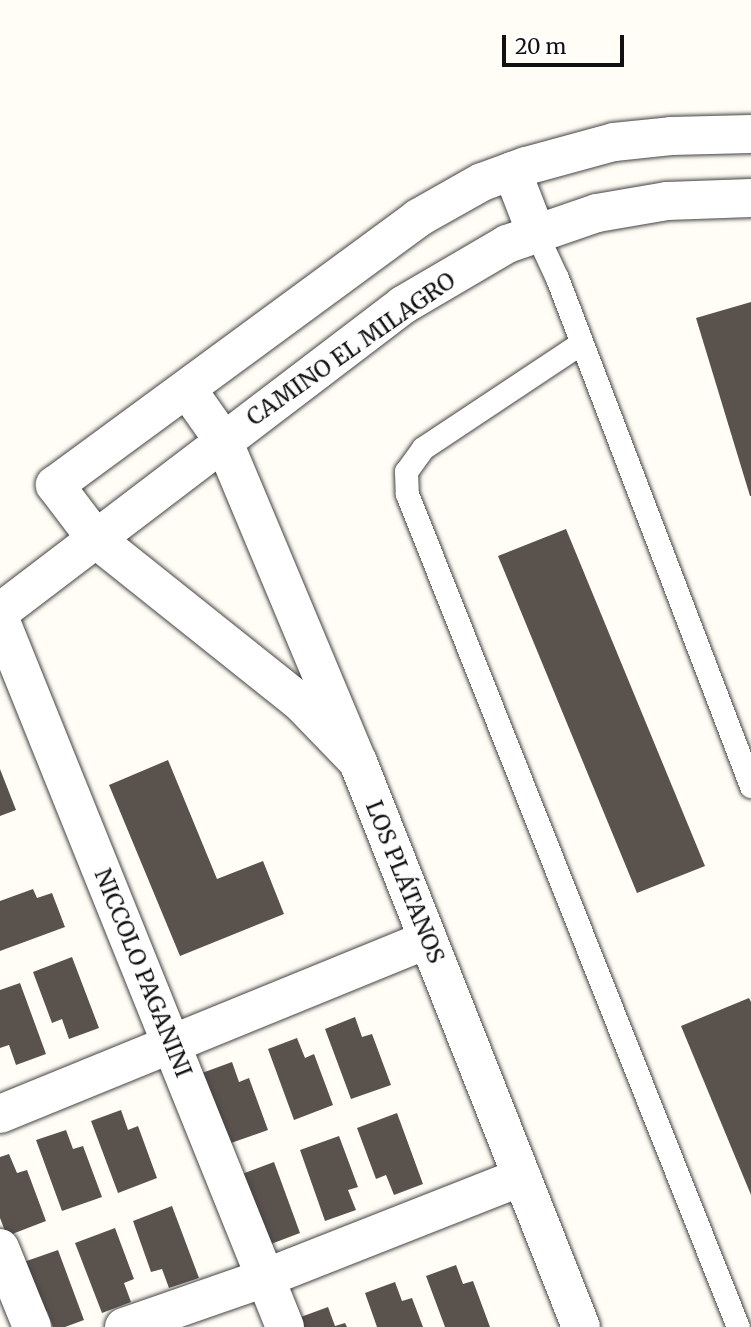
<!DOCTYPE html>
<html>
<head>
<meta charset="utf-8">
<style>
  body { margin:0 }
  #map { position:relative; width:751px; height:1327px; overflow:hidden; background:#fffdf5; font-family:Merriweather,serif }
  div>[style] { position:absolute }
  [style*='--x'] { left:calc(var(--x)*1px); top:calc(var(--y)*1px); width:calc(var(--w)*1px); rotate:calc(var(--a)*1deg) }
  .building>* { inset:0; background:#5a524d }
  .roads { filter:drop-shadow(0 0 2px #444) drop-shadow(0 0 2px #444) }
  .lane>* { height:23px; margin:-11.5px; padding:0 11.5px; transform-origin:11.5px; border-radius:11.5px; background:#fff }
  .street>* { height:38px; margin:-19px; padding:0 19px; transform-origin:19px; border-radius:19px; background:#fff }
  span { translate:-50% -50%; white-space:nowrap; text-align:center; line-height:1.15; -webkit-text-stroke:7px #fff; paint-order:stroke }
  .street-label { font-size:23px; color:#111 }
  .scale { position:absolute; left:502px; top:35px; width:122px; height:32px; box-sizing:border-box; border:4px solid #111; border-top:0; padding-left:9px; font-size:21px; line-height:24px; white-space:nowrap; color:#111; -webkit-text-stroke:5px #fff; paint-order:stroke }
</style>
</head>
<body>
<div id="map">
  <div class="building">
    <div style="clip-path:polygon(751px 302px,751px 496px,750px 496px,696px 318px)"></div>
    <div style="clip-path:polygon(566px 529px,705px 866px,637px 893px,498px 556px)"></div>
    <div style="clip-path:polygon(168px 760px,217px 879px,263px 861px,284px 914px,180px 956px,109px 785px)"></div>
    <div style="clip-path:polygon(0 769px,16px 810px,0 816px)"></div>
    <div style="clip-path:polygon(33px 889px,37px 898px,52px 893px,65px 927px,0 951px,0 901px)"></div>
    <div style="clip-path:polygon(72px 957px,99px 1028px,69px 1039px,62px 1019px,52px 1023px,33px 972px)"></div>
    <div style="clip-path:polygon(20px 983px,46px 1054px,16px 1065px,9px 1045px,0 1048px,0 990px)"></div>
    <div style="clip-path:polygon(749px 998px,751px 1002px,751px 1195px,681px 1026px)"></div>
    <div style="clip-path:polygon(355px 1017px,362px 1037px,372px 1034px,391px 1085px,351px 1099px,325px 1029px)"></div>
    <div style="clip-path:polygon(297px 1038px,305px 1058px,314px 1054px,333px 1105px,294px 1120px,268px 1049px)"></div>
    <div style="clip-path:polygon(232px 1062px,239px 1082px,249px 1078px,268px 1130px,228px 1144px,202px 1073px)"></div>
    <div style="clip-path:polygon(121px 1110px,128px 1130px,138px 1126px,157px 1178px,118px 1193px,91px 1121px)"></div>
    <div style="clip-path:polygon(397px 1113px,423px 1184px,394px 1195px,386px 1175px,376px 1179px,357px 1128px)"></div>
    <div style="clip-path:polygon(66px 1130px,73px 1149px,83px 1146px,102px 1197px,62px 1211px,36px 1140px)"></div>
    <div style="clip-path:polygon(339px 1136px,358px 1187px,348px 1190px,356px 1210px,325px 1221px,300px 1150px)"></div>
    <div style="clip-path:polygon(9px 1154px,17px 1173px,27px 1170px,46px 1221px,7px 1236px,0 1218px,0 1157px)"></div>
    <div style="clip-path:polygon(274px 1162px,300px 1233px,271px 1244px,234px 1177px)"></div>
    <div style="clip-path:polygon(172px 1206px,199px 1278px,169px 1288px,162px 1269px,151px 1272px,133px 1221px)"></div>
    <div style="clip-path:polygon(115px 1228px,134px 1279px,124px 1283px,131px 1302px,102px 1313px,75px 1243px)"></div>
    <div style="clip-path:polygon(58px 1250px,84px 1320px,65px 1327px,53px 1327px,47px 1311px,37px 1315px,18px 1264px)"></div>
    <div style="clip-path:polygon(456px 1265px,463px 1284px,473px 1281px,490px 1327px,445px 1327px,426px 1276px)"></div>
    <div style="clip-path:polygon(395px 1282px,402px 1301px,412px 1298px,423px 1327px,377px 1327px,365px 1293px)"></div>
    <div style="clip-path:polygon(328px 1307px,335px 1326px,345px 1323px,347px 1327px,301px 1327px,298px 1318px)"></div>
  </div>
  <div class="roads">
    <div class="lane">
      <div style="--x:536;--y:233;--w:50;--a:65"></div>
      <div style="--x:557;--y:278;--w:544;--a:69.1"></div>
      <div style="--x:581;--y:343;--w:190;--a:146.4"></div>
      <div style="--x:423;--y:448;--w:29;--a:126"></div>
      <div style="--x:406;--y:471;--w:23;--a:88"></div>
      <div style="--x:407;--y:494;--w:896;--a:68.33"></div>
    </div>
    <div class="street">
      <div style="--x:512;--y:171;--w:66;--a:68.8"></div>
      <div style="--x:187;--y:389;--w:62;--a:54.8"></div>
      <div style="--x:223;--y:440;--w:349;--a:67.3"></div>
      <div style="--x:358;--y:762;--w:607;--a:68.46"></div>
      <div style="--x:0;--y:612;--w:507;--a:-37.3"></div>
      <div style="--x:403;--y:305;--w:121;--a:-30.4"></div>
      <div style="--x:507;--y:244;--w:95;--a:-19"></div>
      <div style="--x:597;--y:213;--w:71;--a:-9.7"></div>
      <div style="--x:667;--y:201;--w:84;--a:-2"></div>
      <div style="--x:0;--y:619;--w:763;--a:68.07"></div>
      <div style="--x:358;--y:762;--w:83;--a:-134"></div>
      <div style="--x:300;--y:702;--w:261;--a:-141.4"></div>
      <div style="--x:96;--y:539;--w:68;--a:-127.2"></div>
      <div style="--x:55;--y:485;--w:451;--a:-36.3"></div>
      <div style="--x:418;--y:218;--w:73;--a:-29.4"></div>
      <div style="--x:482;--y:182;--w:47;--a:-20"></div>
      <div style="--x:526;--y:166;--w:91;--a:-15.3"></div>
      <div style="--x:614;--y:142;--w:57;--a:-6"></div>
      <div style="--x:671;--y:136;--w:80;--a:-1.4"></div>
      <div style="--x:0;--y:1114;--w:462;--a:-22.2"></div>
      <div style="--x:0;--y:1248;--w:85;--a:67.9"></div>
      <div style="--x:124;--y:1327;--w:149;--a:-19.2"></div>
      <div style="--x:265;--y:1278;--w:276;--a:-21.5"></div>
    </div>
  </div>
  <div class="street-label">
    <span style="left:351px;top:349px;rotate:-35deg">CAMINO EL MILAGRO</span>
    <span style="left:405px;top:882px;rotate:68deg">LOS PLÁTANOS</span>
    <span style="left:143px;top:973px;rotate:68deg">NICCOLO PAGANINI</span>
  </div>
  <div class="scale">20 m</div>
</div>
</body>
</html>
